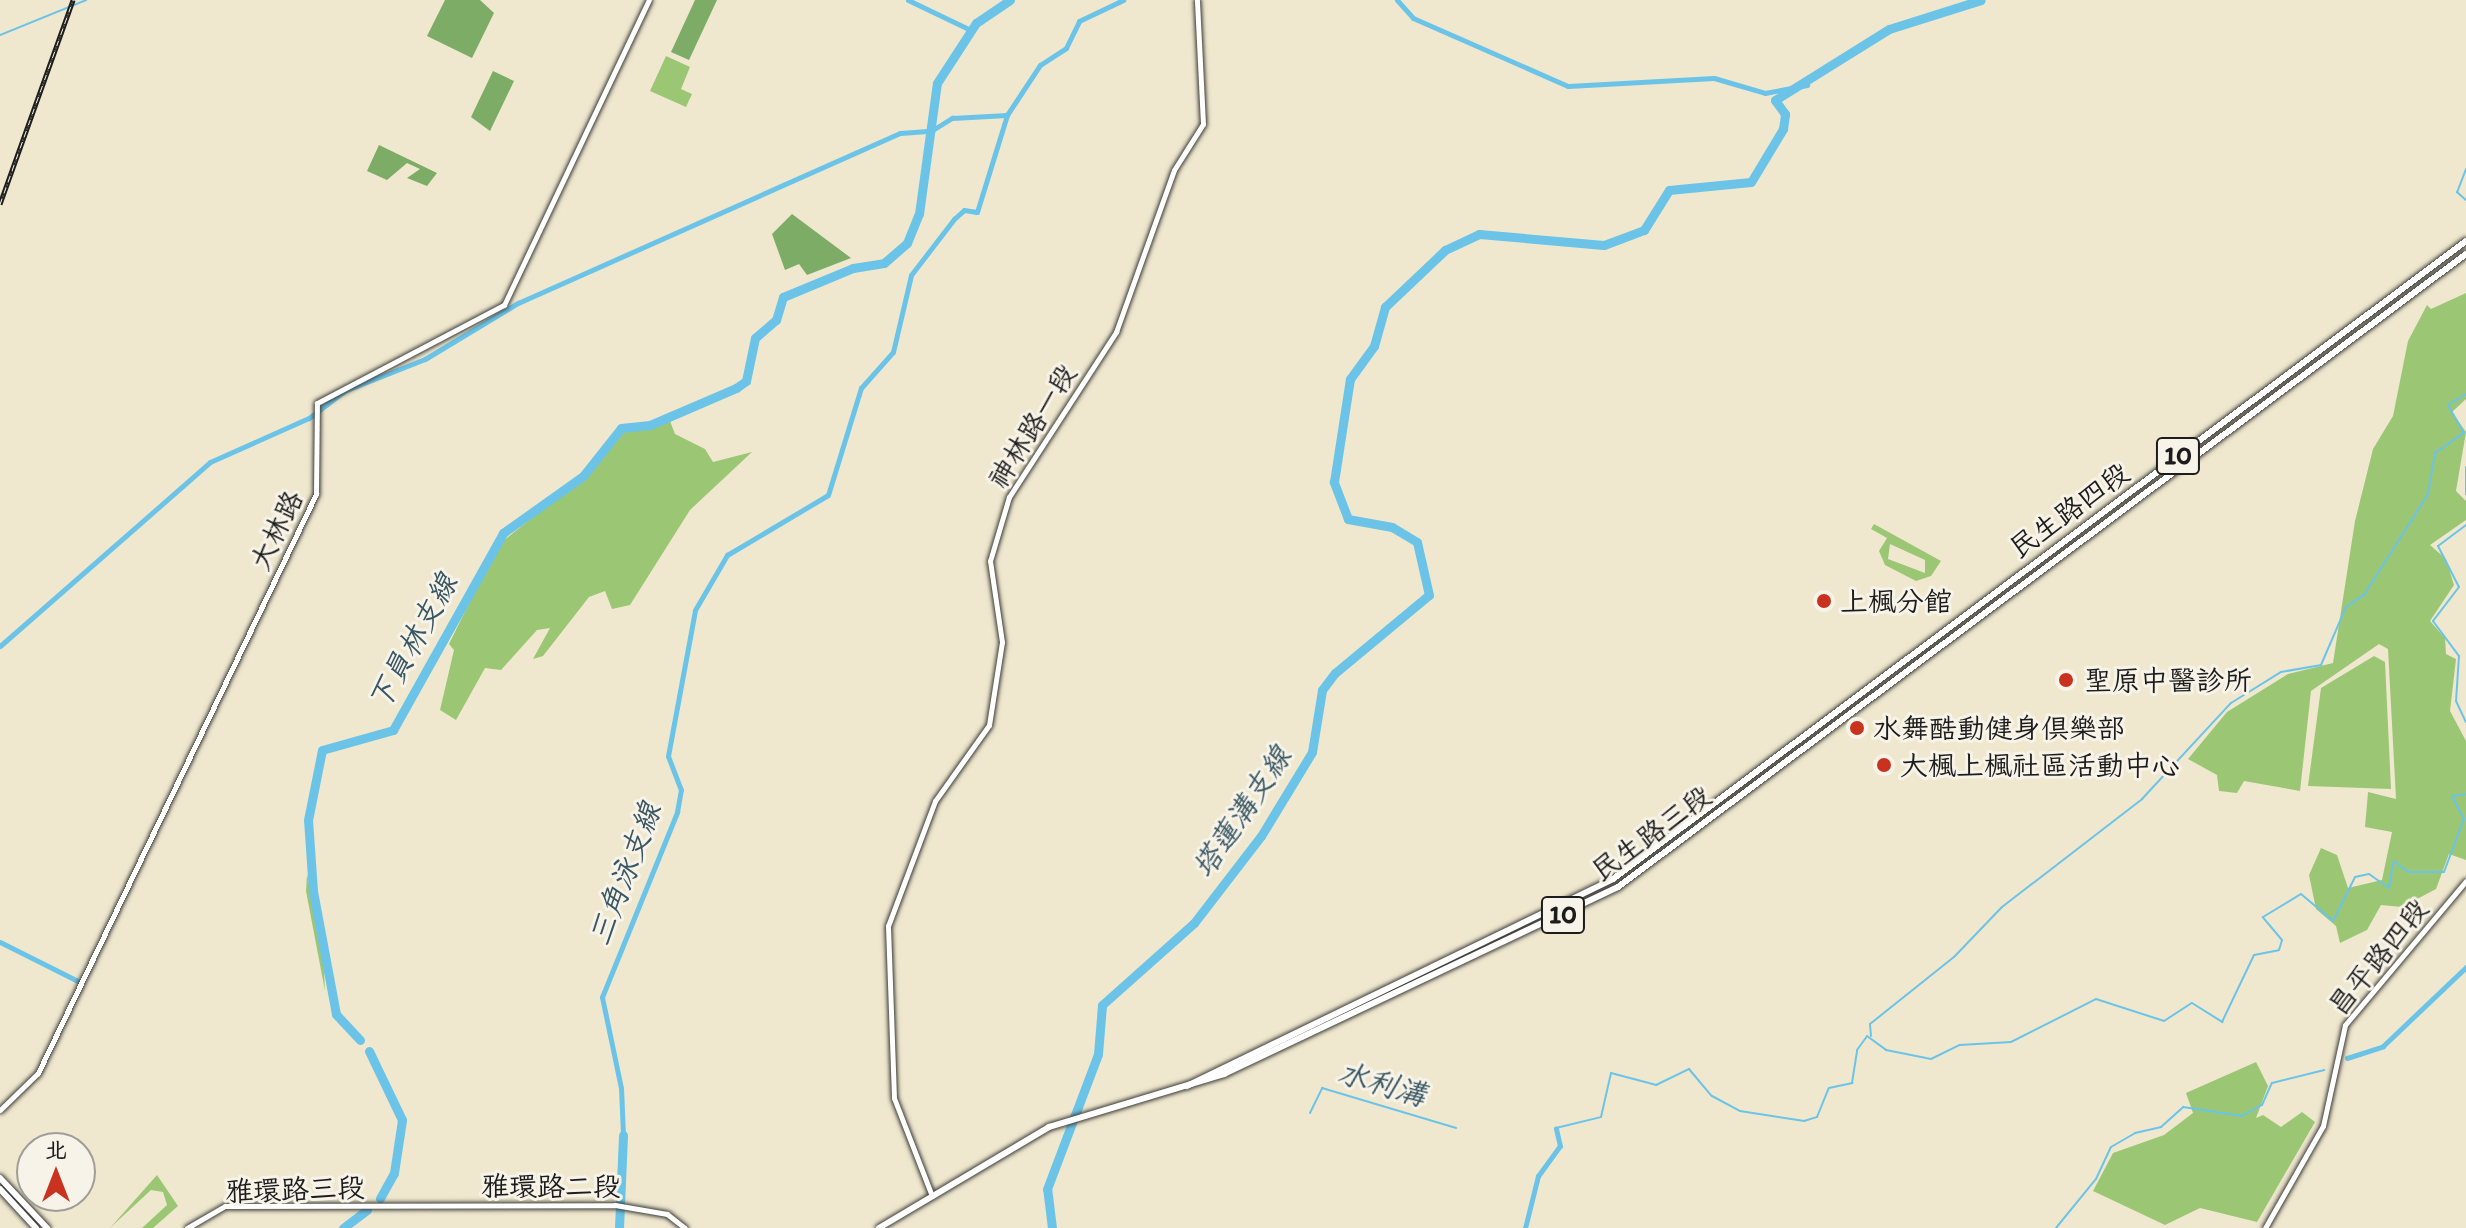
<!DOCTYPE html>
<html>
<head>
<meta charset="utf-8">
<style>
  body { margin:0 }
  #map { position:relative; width:2466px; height:1228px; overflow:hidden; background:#efe8cf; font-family:Itim,"LXGW WenKai TC",sans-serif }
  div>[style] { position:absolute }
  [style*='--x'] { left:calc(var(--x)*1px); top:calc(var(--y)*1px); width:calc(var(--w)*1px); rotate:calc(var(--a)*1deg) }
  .green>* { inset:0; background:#9bc774 }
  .forest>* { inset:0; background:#7cac66 }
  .stream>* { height:2px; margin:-1px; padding:0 1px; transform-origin:1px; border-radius:1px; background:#6bc4e8 }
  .canal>* { height:5px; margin:-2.5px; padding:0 2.5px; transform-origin:2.5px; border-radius:2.5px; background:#6bc4e8 }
  .river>* { height:9px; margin:-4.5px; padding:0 4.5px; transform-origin:4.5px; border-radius:4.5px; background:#6bc4e8 }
  .roads { filter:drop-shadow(0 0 2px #3c3b37) drop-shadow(0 0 2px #3c3b37) }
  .secondary>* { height:5px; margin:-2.5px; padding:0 2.5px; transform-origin:2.5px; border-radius:2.5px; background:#fff }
  .primary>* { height:6px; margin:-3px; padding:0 3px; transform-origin:3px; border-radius:3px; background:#fff }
  .rail>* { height:5px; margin-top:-2.5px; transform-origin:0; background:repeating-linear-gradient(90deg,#f7f3e8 0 6px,#1c1c1c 0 12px); box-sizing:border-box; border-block:2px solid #1c1c1c }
  .dots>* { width:22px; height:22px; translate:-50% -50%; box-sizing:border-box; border:4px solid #f7f3e8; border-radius:50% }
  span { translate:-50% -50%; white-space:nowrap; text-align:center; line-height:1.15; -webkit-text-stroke:6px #f7f3e8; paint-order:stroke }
  .shield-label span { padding:2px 6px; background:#f7f3e8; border:2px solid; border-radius:6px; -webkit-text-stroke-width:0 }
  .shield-label { font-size:26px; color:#1c1c1c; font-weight:700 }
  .street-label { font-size:28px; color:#1c1c1c }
  .poi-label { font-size:28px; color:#1c1c1c }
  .left { translate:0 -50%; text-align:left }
  .water-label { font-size:30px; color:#385763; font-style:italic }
  .north { position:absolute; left:16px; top:1132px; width:80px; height:80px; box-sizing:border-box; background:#f7f3e8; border:2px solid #9f9d96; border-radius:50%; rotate:0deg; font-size:22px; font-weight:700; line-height:32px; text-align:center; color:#1c1c1c }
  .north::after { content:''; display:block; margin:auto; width:28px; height:36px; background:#c8321e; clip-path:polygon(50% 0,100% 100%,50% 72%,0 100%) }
</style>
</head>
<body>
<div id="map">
  <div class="green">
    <div style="clip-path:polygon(666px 56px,690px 67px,681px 89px,692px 94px,686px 107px,650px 91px)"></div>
    <div style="clip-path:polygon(2466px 293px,2466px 399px,2452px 412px,2466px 432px,2456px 491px,2466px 501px,2466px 520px,2430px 545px,2446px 559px,2454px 585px,2430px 621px,2445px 638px,2446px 654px,2456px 659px,2450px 711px,2466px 741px,2466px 860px,2449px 854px,2436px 889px,2402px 907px,2381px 905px,2367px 930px,2340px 943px,2336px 926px,2316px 909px,2309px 875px,2321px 848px,2337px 855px,2348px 888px,2382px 880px,2392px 832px,2365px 827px,2368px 792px,2396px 799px,2388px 649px,2379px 644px,2311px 691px,2300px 791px,2244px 781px,2237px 793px,2219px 791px,2217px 775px,2188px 759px,2227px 712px,2288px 674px,2333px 663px,2355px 521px,2373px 449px,2393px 416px,2408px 341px,2427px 305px,2431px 309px)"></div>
    <div style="clip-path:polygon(670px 421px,675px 434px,705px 449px,713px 462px,752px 452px,690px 510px,630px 605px,612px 609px,605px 591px,589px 597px,543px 656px,533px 659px,550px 628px,537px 630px,501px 670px,485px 668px,456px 720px,440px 710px,454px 650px,449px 644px,498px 545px,585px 476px,622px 431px)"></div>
    <div style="clip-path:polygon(evenodd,1874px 524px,1941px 561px,1931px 576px,1916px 581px,1885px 565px,1879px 551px,1887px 538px,1871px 529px,1874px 524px,1890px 544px,1925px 560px,1925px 573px,1888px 559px,1890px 544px)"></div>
    <div style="clip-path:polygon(2374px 656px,2385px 662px,2391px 789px,2308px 786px,2321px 688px)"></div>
    <div style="clip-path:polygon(307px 874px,323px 953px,325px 991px,306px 891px)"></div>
    <div style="clip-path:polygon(2256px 1062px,2268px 1086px,2256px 1118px,2263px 1115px,2281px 1127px,2302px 1112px,2315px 1122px,2257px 1222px,2200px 1208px,2165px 1225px,2093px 1191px,2113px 1153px,2164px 1135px,2193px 1113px,2186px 1093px)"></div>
    <div style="clip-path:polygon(157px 1175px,178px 1206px,153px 1228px,142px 1228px,167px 1205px,163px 1192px,151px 1190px,110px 1228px)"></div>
  </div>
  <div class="forest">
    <div style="clip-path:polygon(445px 0,480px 0,494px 13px,472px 58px,427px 36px)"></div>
    <div style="clip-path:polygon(695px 0,717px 0,689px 60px,671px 52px)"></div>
    <div style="clip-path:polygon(493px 71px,514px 81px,490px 131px,471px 117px)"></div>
    <div style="clip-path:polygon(379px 145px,437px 173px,427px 186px,407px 178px,420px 169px,407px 163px,387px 180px,367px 171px)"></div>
    <div style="clip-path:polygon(792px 214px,851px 258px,807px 275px,799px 264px,785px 270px,772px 234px)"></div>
  </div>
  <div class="stream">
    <div style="--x:0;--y:35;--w:93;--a:-22.1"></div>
    <div style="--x:2466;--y:169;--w:25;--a:111"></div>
    <div style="--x:2457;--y:192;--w:12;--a:42"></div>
    <div style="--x:2466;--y:467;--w:27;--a:90"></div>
    <div style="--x:2466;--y:525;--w:35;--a:143"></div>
    <div style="--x:2438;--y:546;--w:46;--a:62.9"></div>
    <div style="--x:2459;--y:587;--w:43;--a:127.4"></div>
    <div style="--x:2433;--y:621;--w:44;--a:53.4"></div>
    <div style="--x:2459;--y:656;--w:45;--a:93.8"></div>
    <div style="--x:2456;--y:701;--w:23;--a:65"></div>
    <div style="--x:1871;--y:1036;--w:12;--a:-95"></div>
    <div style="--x:1870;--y:1024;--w:107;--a:-38.6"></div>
    <div style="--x:1954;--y:957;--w:69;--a:-46.2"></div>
    <div style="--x:2002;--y:907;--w:177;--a:-37.6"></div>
    <div style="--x:2142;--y:799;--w:131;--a:-47.2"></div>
    <div style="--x:2231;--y:703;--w:59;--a:-31.8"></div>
    <div style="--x:2281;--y:672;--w:41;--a:-9.9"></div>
    <div style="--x:2321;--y:665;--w:63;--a:-66.7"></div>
    <div style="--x:2346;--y:607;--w:22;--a:-34"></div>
    <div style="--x:2364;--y:595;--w:120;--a:-57.6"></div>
    <div style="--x:2428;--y:494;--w:42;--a:-80.3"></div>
    <div style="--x:2435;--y:453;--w:35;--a:-35"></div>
    <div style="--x:2464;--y:433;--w:32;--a:-120"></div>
    <div style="--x:2448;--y:405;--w:21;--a:-31"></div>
    <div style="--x:1310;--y:1113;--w:28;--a:-64"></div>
    <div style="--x:1322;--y:1088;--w:140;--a:16.6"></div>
    <div style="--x:1556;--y:1128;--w:46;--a:-13.7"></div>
    <div style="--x:1601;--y:1117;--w:45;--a:-77.2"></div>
    <div style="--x:1611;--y:1073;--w:47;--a:14.9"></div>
    <div style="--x:1656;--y:1085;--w:37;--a:-26"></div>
    <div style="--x:1689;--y:1069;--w:35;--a:50"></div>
    <div style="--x:1712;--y:1096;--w:32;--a:28"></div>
    <div style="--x:1740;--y:1111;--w:65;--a:8.9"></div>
    <div style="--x:1804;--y:1121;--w:14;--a:-17"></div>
    <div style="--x:1817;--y:1117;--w:31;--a:-68"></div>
    <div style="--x:1829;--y:1088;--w:24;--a:-12"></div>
    <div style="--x:1852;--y:1083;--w:33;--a:-81"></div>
    <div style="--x:1857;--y:1050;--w:17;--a:-54"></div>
    <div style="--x:1867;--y:1036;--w:24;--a:36"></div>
    <div style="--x:1886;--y:1050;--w:46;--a:11.3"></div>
    <div style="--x:1931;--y:1059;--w:32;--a:-26"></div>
    <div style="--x:1960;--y:1045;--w:51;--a:-3.4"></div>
    <div style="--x:2011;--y:1042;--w:95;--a:-26.8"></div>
    <div style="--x:2096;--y:999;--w:71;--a:17.9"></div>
    <div style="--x:2164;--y:1021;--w:33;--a:-33"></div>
    <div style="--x:2192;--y:1003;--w:36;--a:32"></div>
    <div style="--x:2222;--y:1022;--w:74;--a:-64.5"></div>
    <div style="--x:2254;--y:955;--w:25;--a:-11"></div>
    <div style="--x:2279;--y:950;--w:10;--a:-73"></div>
    <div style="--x:2282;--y:940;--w:30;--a:-130"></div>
    <div style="--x:2263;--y:917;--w:44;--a:-31.2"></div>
    <div style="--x:2301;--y:894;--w:42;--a:40.2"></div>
    <div style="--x:2333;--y:921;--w:49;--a:-63.4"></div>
    <div style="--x:2355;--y:877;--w:14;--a:-12"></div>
    <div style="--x:2369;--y:874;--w:24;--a:35"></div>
    <div style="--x:2389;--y:888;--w:27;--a:-80"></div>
    <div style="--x:2394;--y:861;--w:18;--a:38"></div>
    <div style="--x:2408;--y:872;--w:36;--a:0"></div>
    <div style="--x:2444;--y:872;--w:57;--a:-69.3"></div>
    <div style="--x:2464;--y:819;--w:26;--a:-118"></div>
    <div style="--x:2452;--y:796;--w:14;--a:-8"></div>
    <div style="--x:2056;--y:1228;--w:63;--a:-50.8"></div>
    <div style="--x:2096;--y:1179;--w:35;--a:-65"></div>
    <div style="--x:2111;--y:1147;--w:28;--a:-30"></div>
    <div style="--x:2135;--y:1133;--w:27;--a:-13"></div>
    <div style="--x:2161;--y:1127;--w:30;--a:-42"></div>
    <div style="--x:2183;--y:1107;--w:60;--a:8.7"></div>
    <div style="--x:2242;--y:1116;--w:23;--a:-29"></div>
    <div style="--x:2262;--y:1105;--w:24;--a:-66"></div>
    <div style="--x:2272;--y:1083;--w:54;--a:-14"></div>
  </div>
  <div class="canal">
    <div style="--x:908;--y:0;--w:70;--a:25.5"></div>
    <div style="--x:1397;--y:0;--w:24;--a:48"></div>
    <div style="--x:1413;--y:18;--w:169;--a:23.7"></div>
    <div style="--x:1568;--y:86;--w:146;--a:-3.1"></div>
    <div style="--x:1714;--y:78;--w:53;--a:16.4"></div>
    <div style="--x:1765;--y:93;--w:43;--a:-10.8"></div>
    <div style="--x:0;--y:646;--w:279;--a:-41.2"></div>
    <div style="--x:210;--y:462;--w:108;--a:-24"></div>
    <div style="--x:309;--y:418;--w:44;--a:-37.6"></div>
    <div style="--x:344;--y:391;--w:87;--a:-21.6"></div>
    <div style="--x:425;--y:359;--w:109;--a:-31.1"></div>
    <div style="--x:518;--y:303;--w:418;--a:-24"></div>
    <div style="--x:900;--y:133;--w:31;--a:-4"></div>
    <div style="--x:931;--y:131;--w:25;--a:-32"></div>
    <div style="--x:952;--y:118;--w:55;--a:-3.1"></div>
    <div style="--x:0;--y:942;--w:87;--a:26.6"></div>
    <div style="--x:2347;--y:1058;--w:38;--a:-18"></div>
    <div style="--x:2383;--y:1046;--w:115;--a:-43.6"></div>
    <div style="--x:623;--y:1135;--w:47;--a:-92.4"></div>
    <div style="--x:621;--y:1088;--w:93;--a:-101.8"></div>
    <div style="--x:602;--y:997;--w:200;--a:-67.9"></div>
    <div style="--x:677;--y:812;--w:22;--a:-80"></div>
    <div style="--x:681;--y:790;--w:36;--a:-111"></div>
    <div style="--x:668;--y:756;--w:148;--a:-79.5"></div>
    <div style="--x:695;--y:610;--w:64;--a:-59.8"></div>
    <div style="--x:727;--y:555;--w:117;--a:-30.7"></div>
    <div style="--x:828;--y:495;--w:112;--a:-72.9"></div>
    <div style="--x:861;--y:388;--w:48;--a:-48.4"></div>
    <div style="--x:893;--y:352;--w:79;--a:-76.8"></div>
    <div style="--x:911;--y:275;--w:71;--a:-52.5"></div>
    <div style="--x:954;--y:219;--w:13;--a:-42"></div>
    <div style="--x:964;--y:210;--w:13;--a:9"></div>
    <div style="--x:977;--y:212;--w:102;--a:-72.8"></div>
    <div style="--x:1007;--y:115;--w:60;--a:-56.6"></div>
    <div style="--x:1040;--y:65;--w:31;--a:-33"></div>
    <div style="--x:1066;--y:48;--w:30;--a:-64"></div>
    <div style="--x:1079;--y:21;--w:49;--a:-25.5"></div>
    <div style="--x:1525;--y:1228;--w:54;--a:-76"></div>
    <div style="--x:1538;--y:1176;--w:37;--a:-54"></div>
    <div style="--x:1560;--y:1146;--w:18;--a:-103"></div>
  </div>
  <div class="river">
    <div style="--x:360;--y:1040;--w:35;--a:-133"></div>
    <div style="--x:336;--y:1014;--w:125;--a:-100.6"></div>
    <div style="--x:313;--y:891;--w:71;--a:-94"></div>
    <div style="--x:308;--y:820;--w:71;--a:-78.7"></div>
    <div style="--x:322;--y:750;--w:74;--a:-15.7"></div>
    <div style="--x:393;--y:730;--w:226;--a:-60.8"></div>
    <div style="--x:503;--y:533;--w:98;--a:-35.5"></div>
    <div style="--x:583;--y:476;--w:61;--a:-51.6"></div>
    <div style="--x:621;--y:428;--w:29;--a:-6"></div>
    <div style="--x:650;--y:425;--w:94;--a:-23.3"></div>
    <div style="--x:736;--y:388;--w:12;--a:-35"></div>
    <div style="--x:746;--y:381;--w:44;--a:-78.2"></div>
    <div style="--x:755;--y:338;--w:28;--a:-41"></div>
    <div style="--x:776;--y:320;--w:24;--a:-73"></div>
    <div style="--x:783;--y:297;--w:76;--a:-22.5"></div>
    <div style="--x:853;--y:268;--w:31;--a:-9"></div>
    <div style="--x:884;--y:263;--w:30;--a:-41"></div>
    <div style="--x:907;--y:243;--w:31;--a:-68"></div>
    <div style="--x:919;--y:214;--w:132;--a:-82.2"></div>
    <div style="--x:937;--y:83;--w:72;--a:-57"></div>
    <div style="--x:976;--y:23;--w:41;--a:-34.1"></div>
    <div style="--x:369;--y:1051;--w:76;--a:64.4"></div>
    <div style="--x:402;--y:1120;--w:54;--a:98.6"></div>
    <div style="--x:394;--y:1173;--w:29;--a:119"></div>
    <div style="--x:343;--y:1228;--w:30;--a:-37"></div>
    <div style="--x:619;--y:1228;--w:93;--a:-87.5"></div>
    <div style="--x:1052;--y:1228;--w:39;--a:-97"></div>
    <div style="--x:1047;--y:1189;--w:144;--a:-69.3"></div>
    <div style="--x:1098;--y:1054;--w:49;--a:-85.3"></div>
    <div style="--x:1102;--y:1005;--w:123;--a:-41.7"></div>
    <div style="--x:1194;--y:923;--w:110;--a:-52.4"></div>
    <div style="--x:1261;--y:836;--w:98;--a:-58.7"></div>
    <div style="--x:1312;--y:752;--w:63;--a:-80.8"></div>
    <div style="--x:1322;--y:690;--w:21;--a:-53"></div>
    <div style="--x:1335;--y:673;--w:122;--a:-39.7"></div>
    <div style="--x:1429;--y:595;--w:54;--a:-102.8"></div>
    <div style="--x:1417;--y:542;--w:29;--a:-149"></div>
    <div style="--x:1392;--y:527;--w:45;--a:-169.7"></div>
    <div style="--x:1348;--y:519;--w:40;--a:-111"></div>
    <div style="--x:1334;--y:482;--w:104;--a:-81.2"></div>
    <div style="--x:1350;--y:379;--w:41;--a:-54"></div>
    <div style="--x:1374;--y:346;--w:41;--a:-74.2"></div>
    <div style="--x:1385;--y:307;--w:83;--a:-43.5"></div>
    <div style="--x:1445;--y:250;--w:38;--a:-25"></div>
    <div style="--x:1479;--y:234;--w:125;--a:5"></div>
    <div style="--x:1604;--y:245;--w:43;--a:-20.6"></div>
    <div style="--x:1644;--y:230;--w:47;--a:-58"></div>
    <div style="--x:1669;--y:190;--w:82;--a:-5.6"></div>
    <div style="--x:1751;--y:182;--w:62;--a:-58.9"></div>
    <div style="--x:1783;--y:129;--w:15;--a:-82"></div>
    <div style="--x:1785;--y:114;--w:17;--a:-126"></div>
    <div style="--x:1775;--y:100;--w:134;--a:-31.9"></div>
    <div style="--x:1889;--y:29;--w:96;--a:-17.5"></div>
  </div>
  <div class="roads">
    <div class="secondary">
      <div style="--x:0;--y:1110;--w:53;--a:-44.2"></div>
      <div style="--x:38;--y:1073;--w:642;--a:-64.35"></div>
      <div style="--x:316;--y:494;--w:91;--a:-89.4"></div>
      <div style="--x:317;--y:403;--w:211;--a:-27.7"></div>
      <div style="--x:504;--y:305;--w:338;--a:-64.6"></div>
      <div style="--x:932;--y:1196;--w:105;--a:-111.2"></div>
      <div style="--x:894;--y:1098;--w:172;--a:-92"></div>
      <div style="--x:888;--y:926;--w:134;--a:-69.4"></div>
      <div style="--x:935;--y:801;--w:93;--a:-54.6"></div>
      <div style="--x:989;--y:725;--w:84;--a:-81.1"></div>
      <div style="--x:1002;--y:642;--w:82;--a:-98.4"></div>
      <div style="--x:990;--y:561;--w:67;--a:-73.5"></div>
      <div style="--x:1009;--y:497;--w:197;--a:-57"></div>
      <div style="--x:1116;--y:332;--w:172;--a:-70.3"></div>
      <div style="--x:1174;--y:170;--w:54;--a:-57.8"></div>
      <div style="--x:1203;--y:124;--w:124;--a:-92.8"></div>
      <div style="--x:187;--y:1228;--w:44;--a:-30.1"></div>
      <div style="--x:225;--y:1206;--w:390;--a:-0.1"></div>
      <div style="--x:615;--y:1205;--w:53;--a:9.8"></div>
      <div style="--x:667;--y:1214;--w:23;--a:38"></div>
      <div style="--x:2265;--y:1228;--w:117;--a:-60.4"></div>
      <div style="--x:2323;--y:1126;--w:103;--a:-77.7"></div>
      <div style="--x:2345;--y:1025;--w:188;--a:-50"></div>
    </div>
    <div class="primary">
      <div style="--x:1187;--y:1086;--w:474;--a:-25.9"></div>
      <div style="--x:1613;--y:879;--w:1065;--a:-36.79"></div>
      <div style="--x:0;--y:1178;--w:69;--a:46.8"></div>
      <div style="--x:0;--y:1189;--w:53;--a:47.3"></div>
      <div style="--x:879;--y:1228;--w:198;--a:-30.7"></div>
      <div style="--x:1049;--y:1127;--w:183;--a:-16.8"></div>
      <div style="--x:1224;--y:1074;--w:436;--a:-25.4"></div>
      <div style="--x:1618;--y:887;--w:1058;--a:-36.74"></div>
    </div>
  </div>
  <div class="rail">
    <div style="--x:0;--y:204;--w:217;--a:-70.3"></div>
  </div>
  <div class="dots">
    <div style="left:1824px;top:601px;background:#c8321e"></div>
    <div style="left:2066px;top:680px;background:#c8321e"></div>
    <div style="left:1857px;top:728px;background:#c8321e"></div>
    <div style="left:1884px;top:765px;background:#c8321e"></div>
  </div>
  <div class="shield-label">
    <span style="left:2178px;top:456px">10</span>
    <span style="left:1563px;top:915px">10</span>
  </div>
  <div class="street-label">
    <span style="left:1032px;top:426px;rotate:-58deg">神林路一段</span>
    <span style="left:2069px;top:510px;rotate:-36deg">民生路四段</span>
    <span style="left:276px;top:530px;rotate:-64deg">大林路</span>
    <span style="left:1651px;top:833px;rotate:-36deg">民生路三段</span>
    <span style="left:2378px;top:957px;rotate:-51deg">昌平路四段</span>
    <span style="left:551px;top:1186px">雅環路二段</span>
    <span style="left:295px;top:1189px;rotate:-2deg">雅環路三段</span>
  </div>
  <div class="poi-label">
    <span class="left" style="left:1840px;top:601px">上楓分館</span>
    <span class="left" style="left:2084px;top:680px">聖原中醫診所</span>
    <span class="left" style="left:1873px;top:728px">水舞酷動健身俱樂部</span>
    <span class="left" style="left:1900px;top:765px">大楓上楓社區活動中心</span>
  </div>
  <div class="water-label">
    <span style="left:413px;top:642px;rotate:-61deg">下員林支線</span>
    <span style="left:1242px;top:812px;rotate:-56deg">塔蓮溝支線</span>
    <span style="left:625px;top:874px;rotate:-69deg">三角泳支線</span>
    <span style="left:1382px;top:1084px;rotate:16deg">水利溝</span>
  </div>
  <div class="north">北</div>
</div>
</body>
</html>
